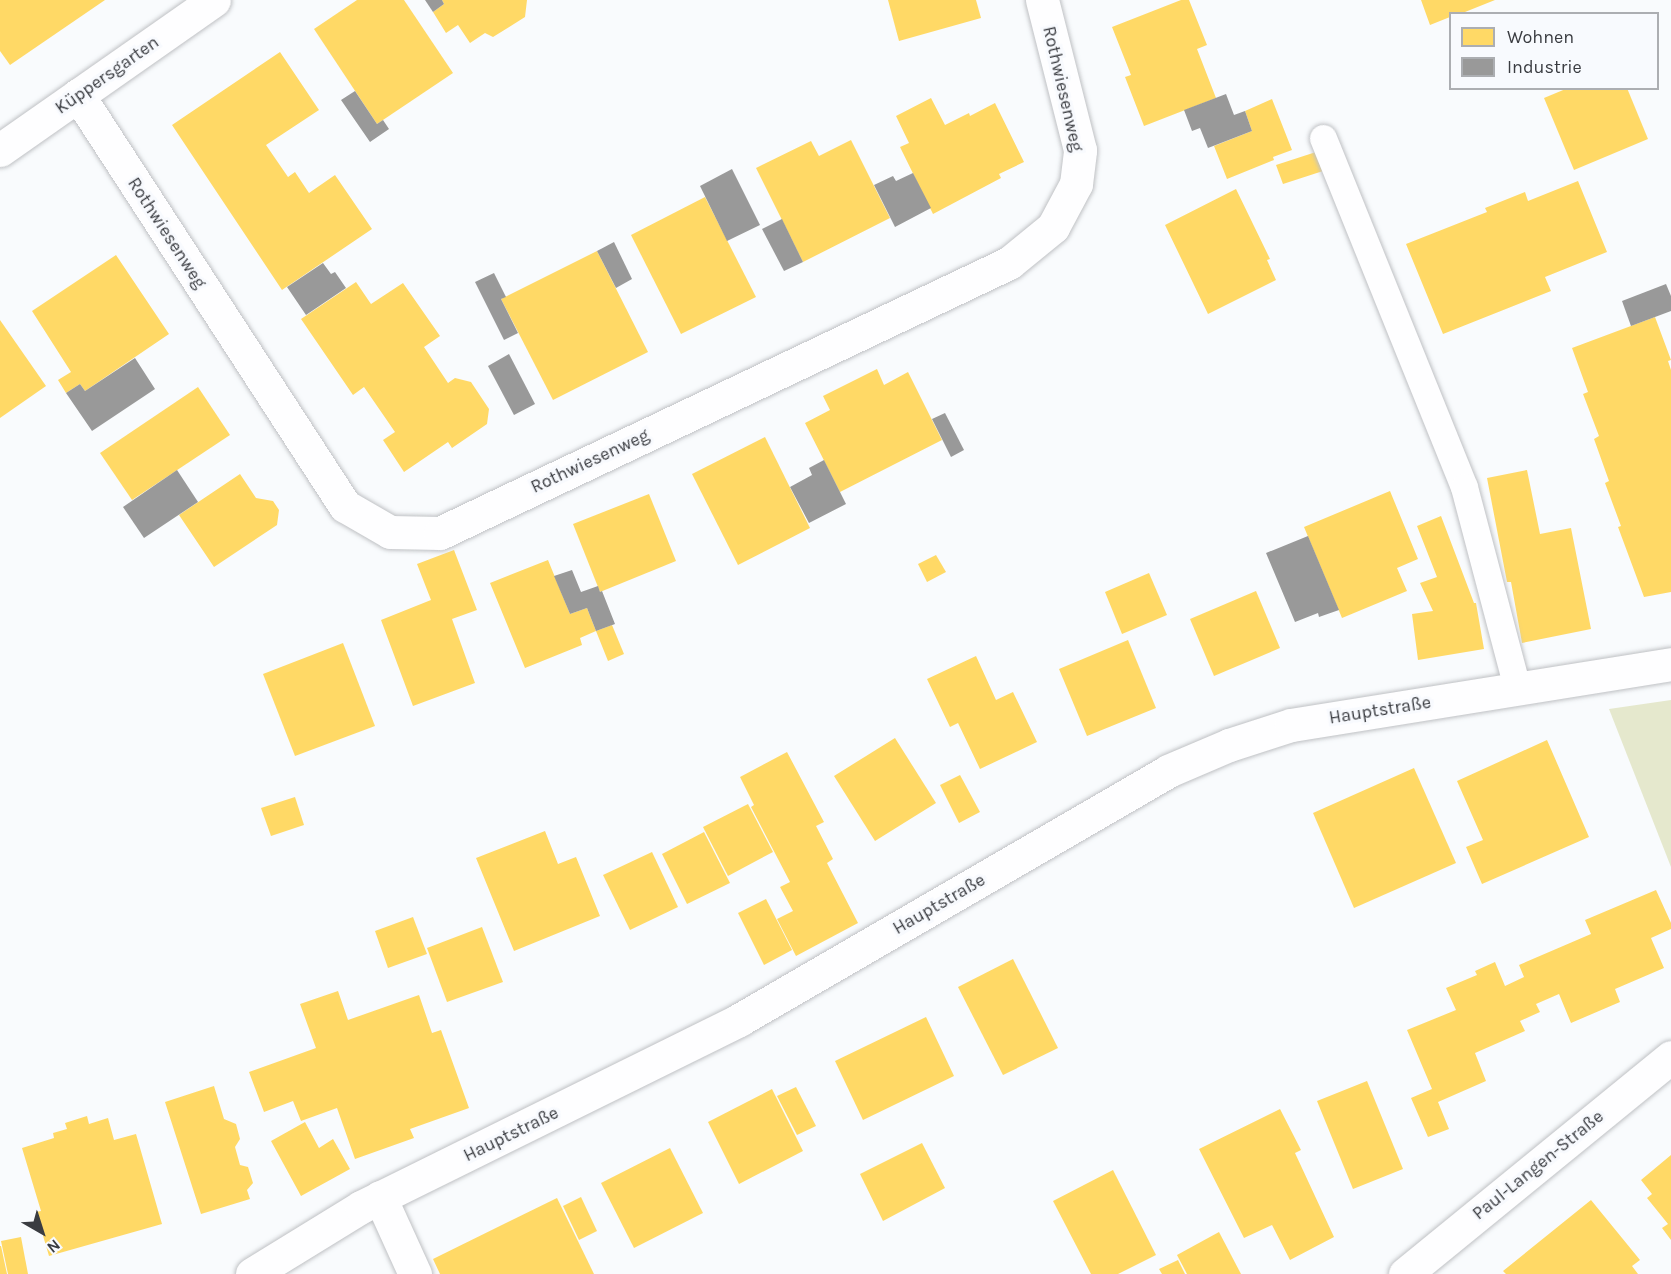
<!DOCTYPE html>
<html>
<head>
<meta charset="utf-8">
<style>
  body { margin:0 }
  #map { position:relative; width:1671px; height:1274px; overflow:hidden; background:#f9fbfd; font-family:Karla,sans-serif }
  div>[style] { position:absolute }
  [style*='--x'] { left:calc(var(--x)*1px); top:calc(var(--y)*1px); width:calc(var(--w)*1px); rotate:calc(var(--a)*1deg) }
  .green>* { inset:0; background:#e5e8cd }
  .homes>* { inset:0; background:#ffd966 }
  .industry>* { inset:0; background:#999 }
  .roads { filter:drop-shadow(0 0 2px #bfc1c4) drop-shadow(0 0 2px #bfc1c4) }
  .service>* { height:27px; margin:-13.5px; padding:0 13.5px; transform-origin:13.5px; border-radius:13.5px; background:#fefeff }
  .minor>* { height:33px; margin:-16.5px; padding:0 16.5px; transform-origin:16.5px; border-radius:16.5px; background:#fefeff }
  .secondary>* { height:33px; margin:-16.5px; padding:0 16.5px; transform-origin:16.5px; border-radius:16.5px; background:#fefeff }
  span { translate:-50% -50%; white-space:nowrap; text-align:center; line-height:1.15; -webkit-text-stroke:6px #f8fafe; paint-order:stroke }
  .street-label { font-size:18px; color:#3a3c41 }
  .legend { position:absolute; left:1449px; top:12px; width:210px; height:78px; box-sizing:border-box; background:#f8fafe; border:2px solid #acaeb2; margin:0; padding:8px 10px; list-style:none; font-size:18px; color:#3a3c41 }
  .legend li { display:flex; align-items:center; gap:12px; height:30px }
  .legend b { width:30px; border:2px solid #acaeb2 }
  .north { position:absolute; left:12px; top:1202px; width:60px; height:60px; -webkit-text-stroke:4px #f8fafe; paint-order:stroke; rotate:141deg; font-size:16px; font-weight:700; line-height:24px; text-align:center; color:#3a3c41 }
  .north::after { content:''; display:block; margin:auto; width:21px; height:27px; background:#3a3c41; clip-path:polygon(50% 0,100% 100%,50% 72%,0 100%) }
</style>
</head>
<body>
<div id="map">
  <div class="green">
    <div style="clip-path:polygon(1671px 700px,1671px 867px,1609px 709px)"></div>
  </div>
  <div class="homes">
    <div style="clip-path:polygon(0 0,105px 0,10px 65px,0 51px)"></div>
    <div style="clip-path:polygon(357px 0,404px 0,453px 73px,377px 124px,314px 29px)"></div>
    <div style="clip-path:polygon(442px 0,527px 0,525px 17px,493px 37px,485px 33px,470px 43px,458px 25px,446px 33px,433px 12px,444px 4px)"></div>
    <div style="clip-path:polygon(888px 0,976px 0,981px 18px,899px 41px)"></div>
    <div style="clip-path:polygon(1181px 0,1189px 0,1207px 45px,1197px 49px,1216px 98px,1144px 126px,1125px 77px,1131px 75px,1112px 27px)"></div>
    <div style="clip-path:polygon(1421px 0,1495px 0,1460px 14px,1450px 14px,1450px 17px,1430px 25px)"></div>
    <div style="clip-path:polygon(280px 52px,319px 110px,266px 145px,288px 177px,295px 172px,309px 193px,335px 175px,372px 229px,282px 290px,172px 125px)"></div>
    <div style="clip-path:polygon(1568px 88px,1627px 88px,1648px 139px,1574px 170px,1544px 98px)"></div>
    <div style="clip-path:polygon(931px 98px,945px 125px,969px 113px,970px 116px,995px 103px,1024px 162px,999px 174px,1001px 178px,933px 214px,900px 147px,909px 143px,896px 116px)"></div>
    <div style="clip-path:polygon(1272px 99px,1292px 150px,1273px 157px,1274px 160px,1227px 179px,1214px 146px,1252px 131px,1245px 111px)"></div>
    <div style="clip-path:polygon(851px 140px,890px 218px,803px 262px,756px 168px,811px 141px,819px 156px)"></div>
    <div style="clip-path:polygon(1316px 152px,1323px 171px,1283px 184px,1276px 165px)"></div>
    <div style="clip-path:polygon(1578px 181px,1607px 252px,1545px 277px,1551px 291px,1443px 334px,1406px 244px,1487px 212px,1485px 208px,1525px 192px,1528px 201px)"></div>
    <div style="clip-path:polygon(1236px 189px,1270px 259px,1267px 260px,1276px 280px,1208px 314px,1165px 225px)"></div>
    <div style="clip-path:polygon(705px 197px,756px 297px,681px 334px,631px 235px)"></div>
    <div style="clip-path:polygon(597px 251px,648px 352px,553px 400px,501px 299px)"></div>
    <div style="clip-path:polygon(116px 255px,169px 334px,85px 391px,80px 384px,66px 393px,58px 380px,71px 372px,32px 311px)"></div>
    <div style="clip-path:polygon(356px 282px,371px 304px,403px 283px,440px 336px,424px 347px,448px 383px,455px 378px,471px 382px,489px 409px,487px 424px,452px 448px,448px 442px,404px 472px,383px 440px,395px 432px,364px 387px,353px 395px,301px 319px)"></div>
    <div style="clip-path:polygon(1655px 317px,1671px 360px,1668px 361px,1671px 370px,1671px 592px,1644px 597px,1618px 527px,1621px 526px,1605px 483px,1609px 481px,1594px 439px,1599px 436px,1583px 394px,1588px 392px,1572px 348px)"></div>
    <div style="clip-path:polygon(0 320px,46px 386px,0 418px)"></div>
    <div style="clip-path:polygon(877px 369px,884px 385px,908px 372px,942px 440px,840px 492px,805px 423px,830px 410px,823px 396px)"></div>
    <div style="clip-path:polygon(198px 387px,230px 435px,132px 500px,100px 453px)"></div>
    <div style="clip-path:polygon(765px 437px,810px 528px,738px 565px,692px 474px)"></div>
    <div style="clip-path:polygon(1527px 470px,1540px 534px,1571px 528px,1591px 629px,1522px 643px,1511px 582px,1507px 582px,1487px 478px)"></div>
    <div style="clip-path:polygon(240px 474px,256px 498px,273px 501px,279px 510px,277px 525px,214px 567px,179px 515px)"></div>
    <div style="clip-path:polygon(1390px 491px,1418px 559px,1397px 568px,1407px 591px,1342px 618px,1304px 527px)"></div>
    <div style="clip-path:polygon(649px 494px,676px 561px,600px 592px,573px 524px)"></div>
    <div style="clip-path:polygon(1441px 516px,1474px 603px,1476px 603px,1484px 649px,1418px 660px,1412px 614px,1433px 611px,1420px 583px,1437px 577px,1417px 526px)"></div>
    <div style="clip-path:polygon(454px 550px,477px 610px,452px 619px,475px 683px,413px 706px,381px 620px,431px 600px,417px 564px)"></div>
    <div style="clip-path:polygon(936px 555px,946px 572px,927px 582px,918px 564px)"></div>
    <div style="clip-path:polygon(548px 560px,570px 614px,587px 608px,596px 631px,580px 638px,582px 645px,525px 668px,490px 583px)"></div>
    <div style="clip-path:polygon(1149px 573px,1167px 615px,1122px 634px,1105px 592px)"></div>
    <div style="clip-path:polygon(1256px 591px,1280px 648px,1214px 676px,1190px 619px)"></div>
    <div style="clip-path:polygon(612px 625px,624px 654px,608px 661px,596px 631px)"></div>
    <div style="clip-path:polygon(1128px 640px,1156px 708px,1087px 736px,1059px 669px)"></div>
    <div style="clip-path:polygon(343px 643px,375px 726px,295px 756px,263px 674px)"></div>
    <div style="clip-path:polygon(976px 656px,996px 700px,1013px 692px,1037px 742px,980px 769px,958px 723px,950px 727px,927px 679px)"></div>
    <div style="clip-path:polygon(895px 738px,936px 803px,875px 841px,834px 776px)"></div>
    <div style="clip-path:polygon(1547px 740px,1589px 837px,1482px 884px,1466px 847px,1483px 840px,1457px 781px)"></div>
    <div style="clip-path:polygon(787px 752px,824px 822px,816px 826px,833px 859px,827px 863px,858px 923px,796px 956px,777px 919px,793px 911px,780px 887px,790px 882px,751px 807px,754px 805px,740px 777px)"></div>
    <div style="clip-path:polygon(1414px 768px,1456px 863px,1354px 908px,1313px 813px)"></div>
    <div style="clip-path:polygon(960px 775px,980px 812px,959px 823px,940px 785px)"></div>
    <div style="clip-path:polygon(295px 797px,304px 825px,271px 836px,261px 808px)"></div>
    <div style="clip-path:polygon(748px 804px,773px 852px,728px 876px,703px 827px)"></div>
    <div style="clip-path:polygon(545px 831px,558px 864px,576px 857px,600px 916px,514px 951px,476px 858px)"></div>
    <div style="clip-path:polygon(704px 832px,730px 883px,687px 904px,662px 854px)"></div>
    <div style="clip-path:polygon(652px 852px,678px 907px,630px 930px,603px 875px)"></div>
    <div style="clip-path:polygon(1656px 890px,1671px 923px,1671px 929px,1651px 938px,1664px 968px,1615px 989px,1620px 1002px,1571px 1023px,1559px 994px,1536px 1004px,1540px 1012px,1520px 1021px,1525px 1031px,1475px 1053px,1486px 1081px,1438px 1102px,1449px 1129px,1428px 1137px,1411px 1098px,1432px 1089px,1407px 1030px,1456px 1010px,1446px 988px,1477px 975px,1475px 971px,1495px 962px,1505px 986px,1524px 977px,1519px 965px,1591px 934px,1585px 920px)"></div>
    <div style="clip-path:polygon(766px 899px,792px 950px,764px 965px,738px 913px)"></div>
    <div style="clip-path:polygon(413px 917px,427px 954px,388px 968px,375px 931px)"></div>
    <div style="clip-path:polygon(482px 927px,503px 982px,447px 1002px,427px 948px)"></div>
    <div style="clip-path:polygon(1013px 959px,1058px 1048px,1003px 1075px,958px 987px)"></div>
    <div style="clip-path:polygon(338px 991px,348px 1020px,419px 995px,432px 1033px,441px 1030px,469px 1108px,410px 1129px,414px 1138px,355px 1159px,337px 1108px,301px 1121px,293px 1101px,264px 1112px,249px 1072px,316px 1048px,300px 1004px)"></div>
    <div style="clip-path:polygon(926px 1017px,954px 1076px,863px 1120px,835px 1061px)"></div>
    <div style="clip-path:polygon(1367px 1081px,1403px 1169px,1353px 1189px,1317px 1101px)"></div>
    <div style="clip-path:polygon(214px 1086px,224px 1119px,236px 1124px,240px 1139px,235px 1147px,240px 1165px,248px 1167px,253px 1183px,247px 1190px,250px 1199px,201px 1214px,165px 1102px)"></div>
    <div style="clip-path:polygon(796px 1087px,816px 1126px,797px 1135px,777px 1096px)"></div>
    <div style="clip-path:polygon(772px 1089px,803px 1151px,739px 1184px,708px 1122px)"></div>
    <div style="clip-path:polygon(1280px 1109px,1301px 1150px,1295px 1153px,1334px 1237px,1290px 1260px,1272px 1225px,1244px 1238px,1199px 1149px)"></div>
    <div style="clip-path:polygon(87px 1116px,89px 1124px,108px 1118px,114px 1140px,136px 1134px,162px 1224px,49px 1256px,36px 1212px,41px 1211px,22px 1148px,54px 1138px,53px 1133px,67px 1129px,65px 1123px)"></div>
    <div style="clip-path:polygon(305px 1122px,319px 1148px,333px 1139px,350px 1169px,301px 1196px,271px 1141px)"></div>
    <div style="clip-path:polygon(922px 1143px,945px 1188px,883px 1221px,860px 1174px)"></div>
    <div style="clip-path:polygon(670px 1148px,703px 1213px,634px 1248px,601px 1183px)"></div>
    <div style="clip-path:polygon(1671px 1155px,1671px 1240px,1662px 1228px,1668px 1224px,1647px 1198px,1652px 1194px,1641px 1180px)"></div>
    <div style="clip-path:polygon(1113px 1170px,1156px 1255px,1118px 1274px,1091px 1274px,1053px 1201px)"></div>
    <div style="clip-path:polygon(581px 1197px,597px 1231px,579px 1240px,563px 1206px)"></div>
    <div style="clip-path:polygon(557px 1198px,594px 1274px,440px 1274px,433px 1259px)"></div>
    <div style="clip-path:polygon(1591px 1200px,1640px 1260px,1632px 1266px,1638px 1274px,1506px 1274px,1503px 1271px)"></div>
    <div style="clip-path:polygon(1219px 1232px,1241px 1274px,1187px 1274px,1177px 1255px)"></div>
    <div style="clip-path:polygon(21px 1237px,28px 1274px,8px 1274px,1px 1241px)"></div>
    <div style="clip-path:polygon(0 1246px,1px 1246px,7px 1274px,0 1274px)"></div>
    <div style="clip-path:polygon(1178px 1260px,1185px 1274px,1162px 1274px,1159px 1269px)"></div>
  </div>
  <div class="industry">
    <div style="clip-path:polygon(425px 0,442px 0,444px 4px,433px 12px)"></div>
    <div style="clip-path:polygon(355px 91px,377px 124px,383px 120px,389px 129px,370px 142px,341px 100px)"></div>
    <div style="clip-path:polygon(1226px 94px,1234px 115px,1245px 111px,1252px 131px,1208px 148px,1200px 128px,1192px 131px,1184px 110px)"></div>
    <div style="clip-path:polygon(732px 169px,760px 225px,727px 241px,700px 186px)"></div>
    <div style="clip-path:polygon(913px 173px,931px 208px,895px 227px,874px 185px,893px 176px,896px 181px)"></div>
    <div style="clip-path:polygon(782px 219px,803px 262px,784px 271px,762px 229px)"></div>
    <div style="clip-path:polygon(614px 242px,632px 279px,616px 288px,597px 251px)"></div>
    <div style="clip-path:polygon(323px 263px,331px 274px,335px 272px,346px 288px,306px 315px,287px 287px)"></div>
    <div style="clip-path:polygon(494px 273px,506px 297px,501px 299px,518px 333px,504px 340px,475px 282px)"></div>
    <div style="clip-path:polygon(1666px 284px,1671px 296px,1671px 311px,1631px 326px,1622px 301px)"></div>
    <div style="clip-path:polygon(509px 354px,535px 404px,514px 415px,488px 366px)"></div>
    <div style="clip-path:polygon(135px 358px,155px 389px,92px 431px,66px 393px,80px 384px,85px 391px)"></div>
    <div style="clip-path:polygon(945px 413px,964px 450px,951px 457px,932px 419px)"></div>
    <div style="clip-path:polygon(824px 460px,846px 504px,809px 523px,790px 487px,812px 475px,809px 468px)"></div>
    <div style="clip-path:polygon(177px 470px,198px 502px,144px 538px,123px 507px)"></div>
    <div style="clip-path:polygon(1308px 536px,1339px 610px,1319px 617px,1318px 613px,1295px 622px,1266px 553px)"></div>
    <div style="clip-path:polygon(572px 570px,581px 592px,598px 586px,600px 592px,602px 591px,615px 624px,596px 631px,587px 608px,570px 614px,554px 576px)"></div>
  </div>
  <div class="roads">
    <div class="service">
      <div style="--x:1323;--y:138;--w:376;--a:68"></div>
      <div style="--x:1464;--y:487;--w:208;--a:75.2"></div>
    </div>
    <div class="minor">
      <div style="--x:78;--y:95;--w:490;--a:57"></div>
      <div style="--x:345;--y:506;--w:52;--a:30"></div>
      <div style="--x:390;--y:532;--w:50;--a:1.1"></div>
      <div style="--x:440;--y:533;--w:630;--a:-25.39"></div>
      <div style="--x:1009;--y:263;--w:57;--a:-39.3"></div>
      <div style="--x:1053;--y:227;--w:49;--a:-61.9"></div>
      <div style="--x:1076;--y:184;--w:34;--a:-83"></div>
      <div style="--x:1080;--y:150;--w:155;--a:-104.2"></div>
      <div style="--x:0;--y:150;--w:261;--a:-35"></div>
      <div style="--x:380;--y:1197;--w:85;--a:65.6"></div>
      <div style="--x:1405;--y:1274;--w:343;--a:-39.2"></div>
    </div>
    <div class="secondary">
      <div style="--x:252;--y:1274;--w:128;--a:-31.6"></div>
      <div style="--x:361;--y:1207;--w:422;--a:-26.3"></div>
      <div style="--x:739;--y:1020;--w:496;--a:-30.1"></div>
      <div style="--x:1168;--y:771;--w:66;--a:-23.1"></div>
      <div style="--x:1229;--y:745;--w:65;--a:-17.9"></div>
      <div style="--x:1291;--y:725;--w:385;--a:-9.1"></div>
    </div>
  </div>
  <div class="street-label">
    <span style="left:107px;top:75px;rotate:-35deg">Küppersgarten</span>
    <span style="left:1063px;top:89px;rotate:77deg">Rothwiesenweg</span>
    <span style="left:167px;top:233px;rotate:57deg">Rothwiesenweg</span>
    <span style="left:590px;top:461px;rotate:-25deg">Rothwiesenweg</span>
    <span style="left:1380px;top:710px;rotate:-9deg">Hauptstraße</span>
    <span style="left:939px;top:904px;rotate:-30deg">Hauptstraße</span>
    <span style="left:511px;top:1134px;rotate:-26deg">Hauptstraße</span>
    <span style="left:1538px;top:1165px;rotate:-39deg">Paul-Langen-Straße</span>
  </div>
  <ul class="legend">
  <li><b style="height:16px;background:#ffd966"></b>Wohnen</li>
  <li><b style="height:16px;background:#999"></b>Industrie</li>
  </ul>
  <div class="north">N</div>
</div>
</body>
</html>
